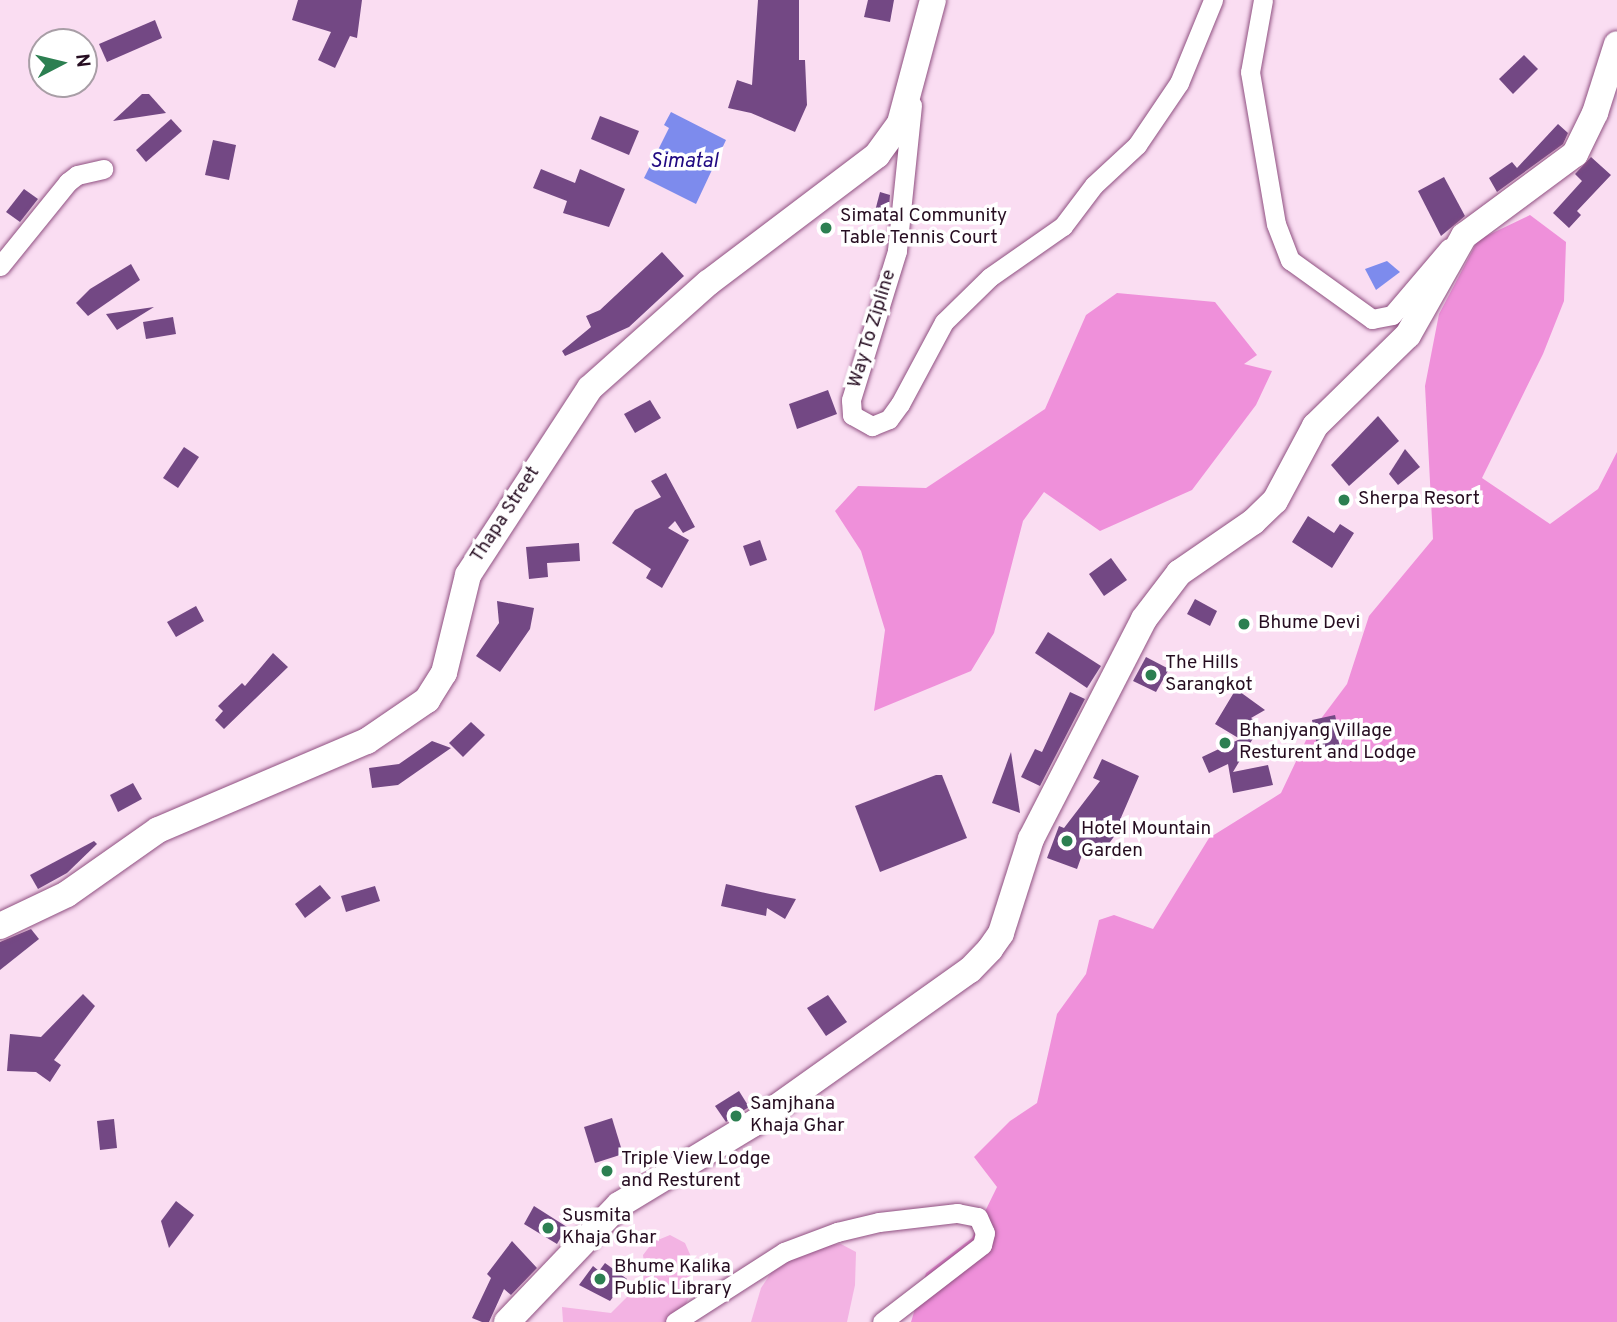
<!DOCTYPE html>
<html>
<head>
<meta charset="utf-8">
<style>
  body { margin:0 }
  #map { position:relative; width:1617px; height:1322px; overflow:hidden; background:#faddf2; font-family:Overpass,sans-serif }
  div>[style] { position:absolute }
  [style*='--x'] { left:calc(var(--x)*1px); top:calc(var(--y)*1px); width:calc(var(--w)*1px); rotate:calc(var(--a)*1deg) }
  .green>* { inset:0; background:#f3b3e3 }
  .forest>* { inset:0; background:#ef90da }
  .water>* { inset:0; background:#7d8bed }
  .building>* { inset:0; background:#734884 }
  .roads { filter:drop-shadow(0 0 2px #8f5081) drop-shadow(0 0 2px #8f5081) }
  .street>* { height:19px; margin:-9.5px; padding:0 9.5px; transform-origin:9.5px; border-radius:9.5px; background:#fff }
  .secondary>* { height:26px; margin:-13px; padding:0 13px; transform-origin:13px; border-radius:13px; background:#fff }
  .dots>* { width:19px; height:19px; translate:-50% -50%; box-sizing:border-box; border:4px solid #fff; border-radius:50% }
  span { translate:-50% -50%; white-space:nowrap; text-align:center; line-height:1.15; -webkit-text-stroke:7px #fff; paint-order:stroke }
  .poi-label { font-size:19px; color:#260d21 }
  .left { translate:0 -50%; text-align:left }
  .street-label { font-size:19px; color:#260d21 }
  .water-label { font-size:21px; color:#200982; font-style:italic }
  .north { position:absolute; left:28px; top:28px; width:70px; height:70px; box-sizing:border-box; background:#fff; border:2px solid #a89ea6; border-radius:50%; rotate:83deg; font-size:19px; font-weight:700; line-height:28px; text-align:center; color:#260d21 }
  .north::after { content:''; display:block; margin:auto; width:24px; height:32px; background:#2c7f51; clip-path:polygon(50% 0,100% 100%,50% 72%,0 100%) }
</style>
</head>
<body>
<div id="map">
  <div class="green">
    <div style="clip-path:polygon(670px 1235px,685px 1243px,692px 1259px,689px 1297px,678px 1322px,563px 1322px,562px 1307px,611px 1313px,636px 1288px,645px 1271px,643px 1255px,653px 1242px)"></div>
    <div style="clip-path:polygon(841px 1244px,856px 1252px,855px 1285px,847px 1322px,751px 1322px,761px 1288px,779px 1261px,823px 1245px)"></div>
  </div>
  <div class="forest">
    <div style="clip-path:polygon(1530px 215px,1566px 242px,1564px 301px,1543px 354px,1482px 478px,1550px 524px,1598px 489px,1617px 452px,1617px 1322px,911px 1322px,926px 1273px,972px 1238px,997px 1187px,974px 1157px,1010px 1121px,1037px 1103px,1057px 1014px,1086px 974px,1099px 920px,1114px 915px,1153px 929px,1209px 838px,1281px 793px,1308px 736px,1347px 684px,1369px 616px,1433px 539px,1425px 386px,1439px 314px,1478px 240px)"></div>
    <div style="clip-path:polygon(1117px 293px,1215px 302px,1257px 355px,1244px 364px,1272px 371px,1256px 405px,1192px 490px,1100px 531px,1044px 492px,1023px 521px,994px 633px,971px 671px,874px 711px,885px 630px,861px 551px,835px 511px,858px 486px,926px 488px,1045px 409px,1086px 315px)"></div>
  </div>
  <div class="water">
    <div style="clip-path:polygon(671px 112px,726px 140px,696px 204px,644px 178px,669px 128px,664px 125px)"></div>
    <div style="clip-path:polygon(1387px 261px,1400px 272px,1376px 290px,1365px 269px)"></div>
  </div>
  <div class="building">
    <div style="clip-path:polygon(298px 0,362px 0,357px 38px,350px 36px,335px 68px,318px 60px,331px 32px,292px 20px)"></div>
    <div style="clip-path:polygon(758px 0,799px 0,799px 60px,805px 60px,807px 105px,795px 132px,751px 113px,728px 108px,737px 80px,752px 85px)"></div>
    <div style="clip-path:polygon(868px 0,894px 0,890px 22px,864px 17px)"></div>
    <div style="clip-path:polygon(155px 20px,162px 38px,107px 62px,99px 44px)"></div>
    <div style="clip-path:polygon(1524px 55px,1538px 69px,1513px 94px,1499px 79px)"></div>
    <div style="clip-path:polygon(142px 94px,149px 94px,166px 113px,113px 121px)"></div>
    <div style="clip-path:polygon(600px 116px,639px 131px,629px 155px,591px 139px)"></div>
    <div style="clip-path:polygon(171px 119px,182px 131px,146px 162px,136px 150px)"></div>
    <div style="clip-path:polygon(1558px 124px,1568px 133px,1563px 144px,1497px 192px,1489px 178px,1512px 162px,1517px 168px)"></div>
    <div style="clip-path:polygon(213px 140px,236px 145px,229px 180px,205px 175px)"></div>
    <div style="clip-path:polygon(1591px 157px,1611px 175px,1577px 211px,1581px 215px,1569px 228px,1553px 213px,1582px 181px,1575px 174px)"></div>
    <div style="clip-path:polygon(541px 169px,575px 183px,580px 169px,625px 189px,609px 227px,563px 213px,567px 201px,533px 188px)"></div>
    <div style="clip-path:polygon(1444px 177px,1465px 216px,1441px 236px,1418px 191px)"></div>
    <div style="clip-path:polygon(24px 189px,38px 199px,20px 222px,6px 212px)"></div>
    <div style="clip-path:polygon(880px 192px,890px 195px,888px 219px,874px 215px)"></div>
    <div style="clip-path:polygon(662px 252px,684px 276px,629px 327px,565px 356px,562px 351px,591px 327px,586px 316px,600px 310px)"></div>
    <div style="clip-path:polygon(131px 264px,140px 280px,88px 316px,76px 303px,90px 289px)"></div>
    <div style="clip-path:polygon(154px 307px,117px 330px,106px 314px)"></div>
    <div style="clip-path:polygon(173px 317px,176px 334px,146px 339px,143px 322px)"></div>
    <div style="clip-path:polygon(828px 390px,837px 414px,797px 429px,789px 404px)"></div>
    <div style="clip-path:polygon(650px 400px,661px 418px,635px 433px,624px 414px)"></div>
    <div style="clip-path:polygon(1378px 416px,1399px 441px,1349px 486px,1331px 465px)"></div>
    <div style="clip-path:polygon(184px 447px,199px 457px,178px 488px,163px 478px)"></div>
    <div style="clip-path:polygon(1405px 449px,1420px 467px,1398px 485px,1389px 474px)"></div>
    <div style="clip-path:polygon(666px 473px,695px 527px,683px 533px,675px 521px,668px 528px,689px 540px,662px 588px,646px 578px,651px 569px,612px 543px,635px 510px,661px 497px,651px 481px)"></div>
    <div style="clip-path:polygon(1308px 516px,1334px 533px,1340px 524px,1354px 533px,1332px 568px,1292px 542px)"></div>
    <div style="clip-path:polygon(760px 540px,767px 560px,750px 566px,743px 546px)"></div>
    <div style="clip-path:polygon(579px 543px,580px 561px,547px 563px,548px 577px,529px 579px,526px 547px)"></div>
    <div style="clip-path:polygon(1111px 558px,1127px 580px,1104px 596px,1089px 574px)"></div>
    <div style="clip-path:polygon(1195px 599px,1217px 611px,1210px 626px,1187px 614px)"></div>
    <div style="clip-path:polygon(497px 601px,534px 608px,530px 629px,500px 672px,476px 656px,499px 623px)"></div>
    <div style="clip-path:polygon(196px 606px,204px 621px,176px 637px,167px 622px)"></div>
    <div style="clip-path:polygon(1048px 632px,1101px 666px,1087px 688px,1035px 653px)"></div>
    <div style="clip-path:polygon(273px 653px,288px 667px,224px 729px,215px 720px,223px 711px,218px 706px,242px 683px,245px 686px)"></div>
    <div style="clip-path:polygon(1146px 657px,1169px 669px,1156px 692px,1133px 681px)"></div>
    <div style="clip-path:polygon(1236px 689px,1265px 710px,1251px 718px,1261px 725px,1233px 772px,1268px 765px,1273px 785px,1233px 793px,1228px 764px,1209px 773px,1202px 757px,1240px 739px,1215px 724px)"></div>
    <div style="clip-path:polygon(1070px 692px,1085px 699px,1040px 786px,1021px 777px,1035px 749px,1042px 752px)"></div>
    <div style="clip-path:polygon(1335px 715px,1342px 747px,1318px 751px,1312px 720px)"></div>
    <div style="clip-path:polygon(471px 722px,485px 735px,463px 757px,449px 743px)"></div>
    <div style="clip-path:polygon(432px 741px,451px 748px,398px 785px,372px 788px,369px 768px,399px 764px)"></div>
    <div style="clip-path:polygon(1011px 752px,1020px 813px,992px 803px)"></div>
    <div style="clip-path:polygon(1102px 759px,1139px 776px,1120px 820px,1124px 823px,1102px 853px,1087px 841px,1077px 869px,1047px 858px,1059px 826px,1064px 828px,1100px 781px,1093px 778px)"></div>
    <div style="clip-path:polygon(936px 775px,942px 775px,967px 838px,880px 872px,855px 806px)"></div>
    <div style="clip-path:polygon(133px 783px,142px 799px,118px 812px,110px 795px)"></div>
    <div style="clip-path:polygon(94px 841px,97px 844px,67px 873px,38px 889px,30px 875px)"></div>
    <div style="clip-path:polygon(726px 884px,770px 894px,796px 899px,785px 919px,767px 908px,766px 916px,721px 906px)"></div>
    <div style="clip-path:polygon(320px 885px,331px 898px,305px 918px,295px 904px)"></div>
    <div style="clip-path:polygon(375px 886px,380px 901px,346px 912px,341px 896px)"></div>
    <div style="clip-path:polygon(31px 929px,39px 939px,0 970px,0 942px)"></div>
    <div style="clip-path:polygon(83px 994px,95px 1006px,54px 1060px,61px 1065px,50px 1082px,36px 1072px,7px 1071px,10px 1034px,41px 1037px)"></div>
    <div style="clip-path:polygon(828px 995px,847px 1022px,826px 1036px,807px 1008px)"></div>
    <div style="clip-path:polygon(739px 1091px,749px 1107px,726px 1122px,715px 1106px)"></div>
    <div style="clip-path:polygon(612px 1118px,623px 1154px,595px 1163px,584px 1127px)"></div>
    <div style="clip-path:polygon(114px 1119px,117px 1148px,100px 1150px,97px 1121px)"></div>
    <div style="clip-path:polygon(176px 1201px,194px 1215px,169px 1248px,161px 1221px)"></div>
    <div style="clip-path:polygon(534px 1206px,567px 1227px,557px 1244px,524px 1224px)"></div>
    <div style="clip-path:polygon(512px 1241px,537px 1268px,511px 1295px,504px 1289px,489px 1322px,482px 1322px,472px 1318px,491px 1278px,487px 1274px)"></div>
    <div style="clip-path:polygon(605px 1263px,627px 1279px,610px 1301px,579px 1285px,593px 1266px,599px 1271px)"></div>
  </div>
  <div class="roads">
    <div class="street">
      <div style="--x:1263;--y:0;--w:73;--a:100.2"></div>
      <div style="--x:1250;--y:72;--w:154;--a:80.3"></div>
      <div style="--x:1276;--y:224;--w:39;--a:69"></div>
      <div style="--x:1290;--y:260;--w:101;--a:35.7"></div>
      <div style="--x:1372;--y:319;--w:20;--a:-11"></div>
      <div style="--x:1392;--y:315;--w:88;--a:-49.6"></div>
      <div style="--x:912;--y:105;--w:147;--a:95.9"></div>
      <div style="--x:897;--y:251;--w:156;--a:107.2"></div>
      <div style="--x:851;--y:400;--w:15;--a:86"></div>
      <div style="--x:852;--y:415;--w:23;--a:29"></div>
      <div style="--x:872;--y:426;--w:18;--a:-22"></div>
      <div style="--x:889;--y:419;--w:19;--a:-54"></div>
      <div style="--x:900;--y:404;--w:93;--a:-61.8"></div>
      <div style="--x:944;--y:322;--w:64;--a:-44.4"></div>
      <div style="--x:990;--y:277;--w:89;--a:-34.9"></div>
      <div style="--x:1063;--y:226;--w:51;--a:-52.9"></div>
      <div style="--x:1094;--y:185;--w:59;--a:-42.9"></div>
      <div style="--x:1137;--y:145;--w:75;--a:-55.9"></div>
      <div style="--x:1179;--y:83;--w:90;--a:-67.7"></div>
      <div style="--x:0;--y:266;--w:108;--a:-51"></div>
      <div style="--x:68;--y:182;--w:11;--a:-38"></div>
      <div style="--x:77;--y:175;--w:27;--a:-13"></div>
      <div style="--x:675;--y:1322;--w:130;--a:-32.7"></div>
      <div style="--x:784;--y:1252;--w:57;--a:-20.7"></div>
      <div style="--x:837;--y:1232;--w:43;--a:-13.4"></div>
      <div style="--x:879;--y:1222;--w:79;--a:-6.6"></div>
      <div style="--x:957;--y:1213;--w:21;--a:11"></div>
      <div style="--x:978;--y:1217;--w:17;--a:66"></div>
      <div style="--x:985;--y:1233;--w:12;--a:104"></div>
      <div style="--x:982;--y:1245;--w:126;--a:142.4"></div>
    </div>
    <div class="secondary">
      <div style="--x:0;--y:926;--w:74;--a:-25.5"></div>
      <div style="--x:67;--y:894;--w:111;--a:-35.1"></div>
      <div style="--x:158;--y:830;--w:227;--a:-23.1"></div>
      <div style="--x:367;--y:741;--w:73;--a:-34.3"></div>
      <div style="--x:427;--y:700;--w:32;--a:-58"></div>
      <div style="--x:444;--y:673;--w:101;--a:-76.2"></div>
      <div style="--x:468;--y:575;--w:223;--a:-56.9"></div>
      <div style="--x:590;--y:388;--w:158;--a:-41.7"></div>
      <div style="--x:708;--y:283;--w:212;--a:-37.1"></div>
      <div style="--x:877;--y:155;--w:39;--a:-54"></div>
      <div style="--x:900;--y:123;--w:127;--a:-75"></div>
      <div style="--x:507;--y:1322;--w:162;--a:-46.3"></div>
      <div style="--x:619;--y:1205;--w:157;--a:-31.2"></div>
      <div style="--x:753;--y:1124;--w:266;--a:-35.4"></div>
      <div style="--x:970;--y:970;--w:29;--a:-46"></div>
      <div style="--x:990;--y:949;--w:19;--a:-55"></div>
      <div style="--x:1001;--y:933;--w:99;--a:-72.3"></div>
      <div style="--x:1031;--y:839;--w:247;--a:-62.8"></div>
      <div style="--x:1144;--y:619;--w:58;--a:-52.7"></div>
      <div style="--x:1179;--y:573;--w:90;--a:-34.6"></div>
      <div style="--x:1253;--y:522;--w:30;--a:-44"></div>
      <div style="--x:1275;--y:501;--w:85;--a:-61.9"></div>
      <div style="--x:1315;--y:426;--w:130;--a:-44.4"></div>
      <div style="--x:1408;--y:335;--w:114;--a:-60.5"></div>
      <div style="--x:1464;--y:236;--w:138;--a:-36.5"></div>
      <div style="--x:1575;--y:154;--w:46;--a:-64"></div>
      <div style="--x:1595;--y:113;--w:72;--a:-72.3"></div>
    </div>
  </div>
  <div class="dots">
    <div style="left:826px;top:228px;background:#2c7f51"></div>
    <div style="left:1344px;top:500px;background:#2c7f51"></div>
    <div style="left:1244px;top:624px;background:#2c7f51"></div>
    <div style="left:1151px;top:675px;background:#2c7f51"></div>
    <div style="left:1225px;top:743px;background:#2c7f51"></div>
    <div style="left:1067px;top:841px;background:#2c7f51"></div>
    <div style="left:736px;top:1116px;background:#2c7f51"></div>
    <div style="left:607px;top:1171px;background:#2c7f51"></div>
    <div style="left:548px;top:1228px;background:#2c7f51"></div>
    <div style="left:600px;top:1279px;background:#2c7f51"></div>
  </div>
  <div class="poi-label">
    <span class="left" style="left:840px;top:228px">Simatal Community<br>Table Tennis Court</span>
    <span class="left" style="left:1358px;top:500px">Sherpa Resort</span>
    <span class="left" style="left:1258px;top:624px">Bhume Devi</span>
    <span class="left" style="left:1165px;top:675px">The Hills<br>Sarangkot</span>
    <span class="left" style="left:1239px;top:743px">Bhanjyang Village<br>Resturent and Lodge</span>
    <span class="left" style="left:1081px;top:841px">Hotel Mountain<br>Garden</span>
    <span class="left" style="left:750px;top:1116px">Samjhana<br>Khaja Ghar</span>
    <span class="left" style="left:621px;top:1171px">Triple View Lodge<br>and Resturent</span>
    <span class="left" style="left:562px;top:1228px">Susmita<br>Khaja Ghar</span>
    <span class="left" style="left:614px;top:1279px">Bhume Kalika<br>Public Library</span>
  </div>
  <div class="street-label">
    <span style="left:873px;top:329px;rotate:-73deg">Way To Zipline</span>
    <span style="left:506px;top:515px;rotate:-57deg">Thapa Street</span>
  </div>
  <div class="water-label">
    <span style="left:684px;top:162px">Simatal</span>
  </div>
  <div class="north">N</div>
</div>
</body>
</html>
